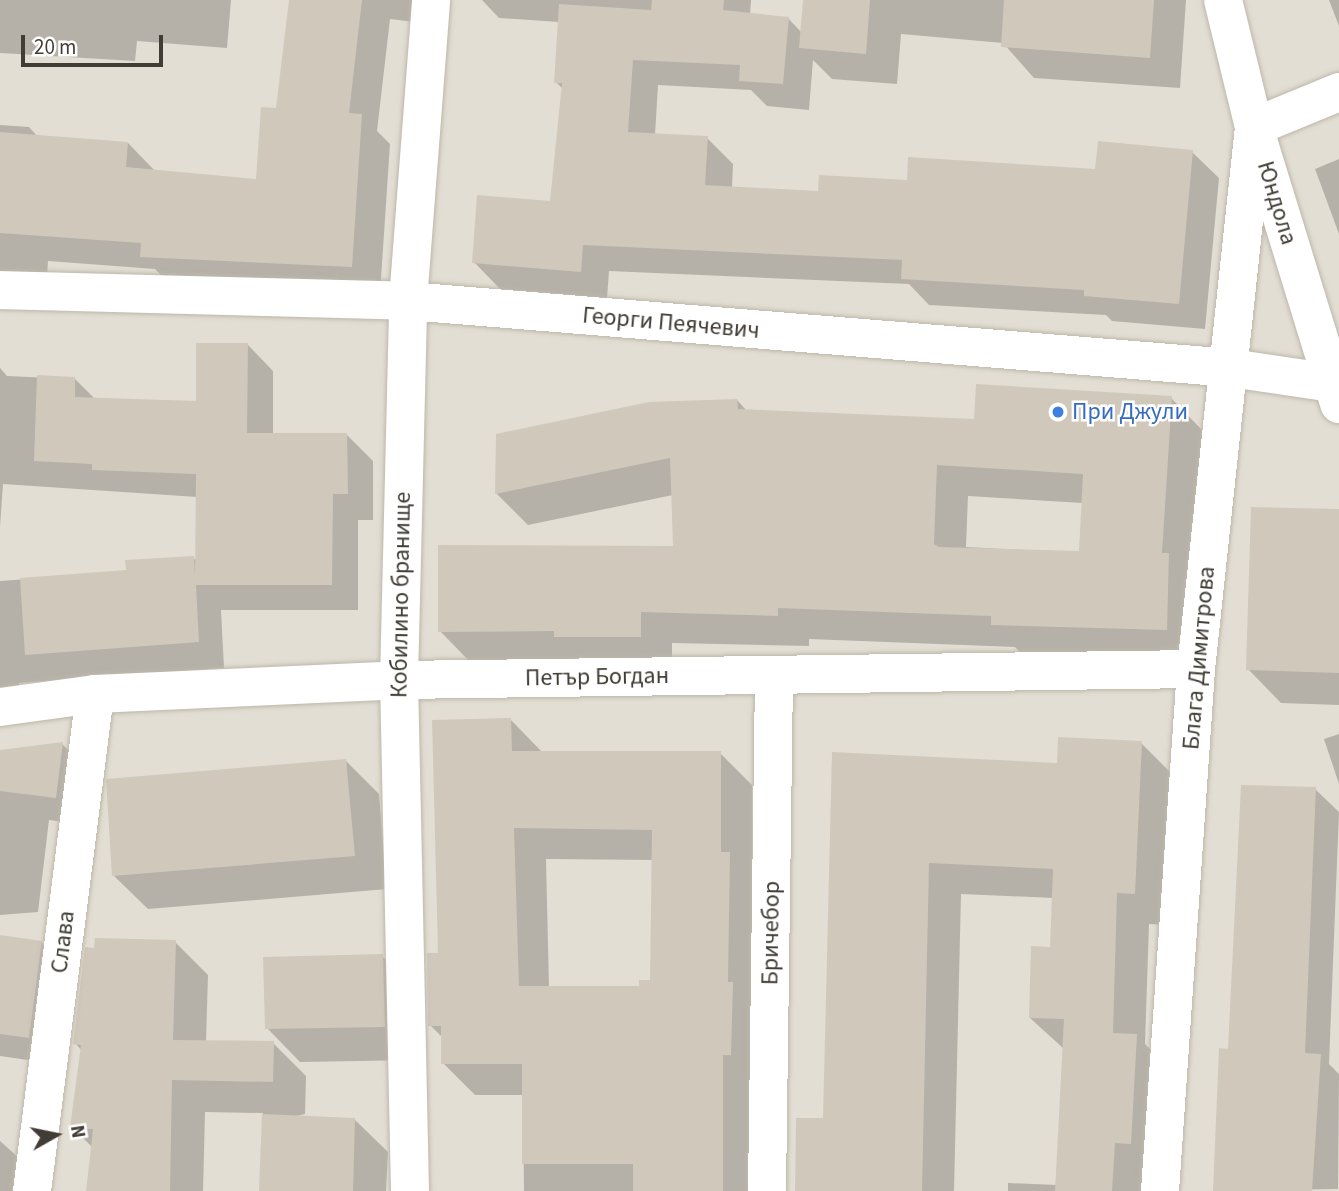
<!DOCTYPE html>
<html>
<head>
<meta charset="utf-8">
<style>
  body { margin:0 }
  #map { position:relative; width:1339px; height:1191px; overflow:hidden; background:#f0ece4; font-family:"Source Sans 3",sans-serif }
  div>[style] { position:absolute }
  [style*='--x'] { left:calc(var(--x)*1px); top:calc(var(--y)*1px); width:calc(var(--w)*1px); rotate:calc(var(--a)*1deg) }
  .residential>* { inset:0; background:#e3ded3 }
  .shadow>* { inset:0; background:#0003 }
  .building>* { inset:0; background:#d0c8bb }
  .roads { filter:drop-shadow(0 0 2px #bdb7ab) drop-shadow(0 0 2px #bdb7ab) }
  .street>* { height:38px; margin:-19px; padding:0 19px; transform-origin:19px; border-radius:19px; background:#fff }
  .dots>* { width:19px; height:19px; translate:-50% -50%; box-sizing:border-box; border:4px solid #fff; border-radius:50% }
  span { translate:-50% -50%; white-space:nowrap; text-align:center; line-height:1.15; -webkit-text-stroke:5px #fff; paint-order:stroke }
  .street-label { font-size:24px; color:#413c35 }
  .shop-label { font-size:24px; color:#366cbe }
  .left { translate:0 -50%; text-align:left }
  .north { position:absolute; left:21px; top:1100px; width:70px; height:70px; -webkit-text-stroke:5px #fff; paint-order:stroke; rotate:81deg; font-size:19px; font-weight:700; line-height:28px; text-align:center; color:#413c35 }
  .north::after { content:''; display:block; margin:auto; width:24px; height:32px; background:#413c35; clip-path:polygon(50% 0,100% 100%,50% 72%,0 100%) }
  .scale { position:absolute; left:21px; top:35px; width:142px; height:32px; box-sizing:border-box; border:4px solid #413c35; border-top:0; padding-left:9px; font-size:21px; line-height:24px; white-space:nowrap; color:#413c35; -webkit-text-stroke:5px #fff; paint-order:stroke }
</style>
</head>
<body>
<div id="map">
  <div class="residential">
    <div style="clip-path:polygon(0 0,1339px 0,1339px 1191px,0 1191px)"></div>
  </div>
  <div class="shadow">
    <div style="clip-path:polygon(0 0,231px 0,227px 48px,137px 41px,135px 61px,0 53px)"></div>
    <div style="clip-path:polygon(290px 0,426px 0,423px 23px,390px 19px,377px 131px,390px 144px,380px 294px,170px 284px,155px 269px,48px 261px,46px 292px,0 289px,0 125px,29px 127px,38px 137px,128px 143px,156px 172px,257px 181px,277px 110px)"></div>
    <div style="clip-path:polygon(482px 0,751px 0,750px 15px,788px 18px,802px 33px,805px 0,1186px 0,1180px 88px,1034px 78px,1003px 43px,901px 34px,897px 84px,832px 79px,813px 60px,809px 110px,767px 106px,751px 90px,658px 85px,655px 135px,707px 138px,733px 164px,732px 188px,820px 193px,1097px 170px,1192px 152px,1219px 178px,1205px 329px,1112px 321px,1106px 315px,929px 305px,909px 284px,609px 271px,607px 298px,500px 289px,474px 262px,551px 203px,563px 89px,556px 82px,559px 22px,499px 18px)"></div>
    <div style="clip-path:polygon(1329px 0,1339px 0,1339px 26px)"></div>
    <div style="clip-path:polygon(1339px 159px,1339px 234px,1315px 169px)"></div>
    <div style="clip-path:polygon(247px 344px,273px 371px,273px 435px,347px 435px,373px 461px,373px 520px,358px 520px,358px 610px,221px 610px,224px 668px,19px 683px,20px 693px,0 695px,0 581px,128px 572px,193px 558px,197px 561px,197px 497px,3px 484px,0 527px,0 368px,7px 376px,75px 379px,95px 399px,198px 403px)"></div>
    <div style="clip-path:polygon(evenodd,1171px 398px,1202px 430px,1198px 661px,1024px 656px,1015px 647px,809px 639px,809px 646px,672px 643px,672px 668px,471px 663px,440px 631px,674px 548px,673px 495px,528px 525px,497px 494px,498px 436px,737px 400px,747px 411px,975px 421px,1171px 398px,968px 496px,1083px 503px,1081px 553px,966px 547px,968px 496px)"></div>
    <div style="clip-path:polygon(1339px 511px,1339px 705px,1281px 703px,1248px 669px)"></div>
    <div style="clip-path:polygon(evenodd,511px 720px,543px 753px,720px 753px,752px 785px,754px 1191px,524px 1191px,523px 1095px,475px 1095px,443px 1063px,443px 1038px,430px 1025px,439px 955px,511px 720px,546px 859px,654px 860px,651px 982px,641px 988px,549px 988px,546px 859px)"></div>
    <div style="clip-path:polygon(1339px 734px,1339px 784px,1324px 739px)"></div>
    <div style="clip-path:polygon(1141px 743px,1173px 775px,1166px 925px,1149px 924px,1145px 1044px,1168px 1068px,1145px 1191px,1008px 1191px,1008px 1183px,1057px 1185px,1064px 1049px,1030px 1018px,1052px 949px,1054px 898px,961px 894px,954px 1191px,797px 1191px,825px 1120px,833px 754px,1059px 765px)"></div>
    <div style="clip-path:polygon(62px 744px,89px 770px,82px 824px,49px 820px,38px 912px,0 915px,0 752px)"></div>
    <div style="clip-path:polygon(346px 761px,379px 794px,387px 889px,148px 909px,114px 876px)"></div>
    <div style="clip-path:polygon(1315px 789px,1339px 812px,1329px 1064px,1339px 1074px,1338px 1189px,1215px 1191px,1230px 1050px)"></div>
    <div style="clip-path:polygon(0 939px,41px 942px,68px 969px,56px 1064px,0 1056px)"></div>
    <div style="clip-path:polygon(175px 942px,208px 975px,206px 1042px,273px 1043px,306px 1076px,305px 1114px,293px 1117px,355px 1120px,388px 1152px,386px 1191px,260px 1191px,263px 1113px,205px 1112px,203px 1191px,87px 1191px,93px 1148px,72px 1127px,82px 1051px,75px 1043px,95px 950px)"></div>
    <div style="clip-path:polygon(382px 956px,416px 989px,418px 1060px,300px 1062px,267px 1028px)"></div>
    <div style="clip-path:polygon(0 1141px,38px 1175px,36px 1191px,0 1191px)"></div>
  </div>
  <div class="building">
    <div style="clip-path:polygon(289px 0,362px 0,349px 113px,362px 114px,352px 267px,140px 257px,141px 243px,0 233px,0 132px,128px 142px,126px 167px,256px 179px,261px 107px,276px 108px)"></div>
    <div style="clip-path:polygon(652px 0,724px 0,723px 10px,789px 17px,783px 84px,739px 81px,740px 65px,633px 60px,628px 132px,708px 136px,705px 185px,818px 191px,819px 175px,907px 180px,908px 157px,1095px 169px,1098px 141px,1193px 150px,1179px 304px,1084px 296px,1084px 290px,901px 279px,902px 260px,583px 245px,581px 272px,472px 263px,477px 195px,550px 201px,562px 83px,554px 83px,559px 4px,651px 10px)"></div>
    <div style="clip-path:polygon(803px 0,870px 0,866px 54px,799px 48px)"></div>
    <div style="clip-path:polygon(1004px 0,1154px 0,1150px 58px,1001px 47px)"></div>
    <div style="clip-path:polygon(196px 343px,248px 343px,247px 433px,347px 433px,348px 494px,333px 494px,332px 585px,196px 585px,199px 642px,25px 655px,20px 578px,126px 570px,125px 560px,194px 556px,195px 577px,196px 474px,92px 470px,92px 464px,34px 461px,37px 375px,75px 377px,75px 397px,196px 401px)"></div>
    <div style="clip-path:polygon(evenodd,976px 384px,1172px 396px,1162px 553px,1169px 553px,1167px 630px,991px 625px,991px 616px,778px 608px,778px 616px,641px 612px,641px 637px,554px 637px,554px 631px,438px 632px,438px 545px,673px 546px,670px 458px,495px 494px,496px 434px,649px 402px,737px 399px,738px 409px,974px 419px,976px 384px,937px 465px,1083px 474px,1079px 551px,939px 547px,934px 544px,937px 465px)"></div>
    <div style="clip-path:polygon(1251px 507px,1339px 509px,1339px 673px,1246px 670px)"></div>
    <div style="clip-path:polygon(evenodd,511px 718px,512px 751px,721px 751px,721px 852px,730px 852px,728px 982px,733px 982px,731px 1055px,723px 1055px,723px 1191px,633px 1191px,633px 1164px,522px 1164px,522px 1064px,441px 1064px,441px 1026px,428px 1026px,427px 953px,438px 953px,432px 720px,511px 718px,514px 828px,652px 830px,650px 980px,639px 980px,639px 986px,519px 986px,514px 828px)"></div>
    <div style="clip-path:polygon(1058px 737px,1142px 741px,1135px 894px,1117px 893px,1113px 1033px,1137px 1034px,1131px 1144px,1115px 1143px,1112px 1191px,1055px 1191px,1064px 1019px,1029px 1018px,1031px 946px,1050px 947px,1053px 869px,929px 863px,922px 1191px,795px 1191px,796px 1118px,823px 1118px,832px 752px,1057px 763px)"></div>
    <div style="clip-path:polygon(63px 742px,56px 798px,0 791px,0 750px)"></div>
    <div style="clip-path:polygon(346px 759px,355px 856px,112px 876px,106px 779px)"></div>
    <div style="clip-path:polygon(1241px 785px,1316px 787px,1305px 1053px,1321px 1054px,1312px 1191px,1213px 1191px,1219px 1048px,1228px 1049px)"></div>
    <div style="clip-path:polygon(0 935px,42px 941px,29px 1038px,0 1034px)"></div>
    <div style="clip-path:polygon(95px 938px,176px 940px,173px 1040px,274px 1041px,273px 1082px,172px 1080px,170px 1191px,86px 1191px,93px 1129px,70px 1128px,81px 1045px,73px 1044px,85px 947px,94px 948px)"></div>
    <div style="clip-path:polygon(383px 954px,385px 1027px,265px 1029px,263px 957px)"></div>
    <div style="clip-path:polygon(262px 1114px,355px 1118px,353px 1191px,259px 1191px)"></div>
  </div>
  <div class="roads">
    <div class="street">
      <div style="--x:1223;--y:0;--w:131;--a:76.3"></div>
      <div style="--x:1254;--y:127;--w:290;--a:72.9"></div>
      <div style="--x:1254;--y:127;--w:92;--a:-22.4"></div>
      <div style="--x:0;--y:290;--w:408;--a:1.5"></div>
      <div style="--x:408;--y:301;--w:826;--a:4.65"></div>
      <div style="--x:1231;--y:368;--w:109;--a:8.4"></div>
      <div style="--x:0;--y:707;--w:96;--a:-7.8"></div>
      <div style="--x:95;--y:694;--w:304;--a:-2.6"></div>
      <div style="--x:399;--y:680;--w:797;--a:-0.79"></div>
      <div style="--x:32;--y:1191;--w:501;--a:-82.78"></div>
      <div style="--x:410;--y:1191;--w:511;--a:-91.23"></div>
      <div style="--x:399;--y:680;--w:379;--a:-88.6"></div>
      <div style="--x:408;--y:301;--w:302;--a:-85.6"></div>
      <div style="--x:767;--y:1191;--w:516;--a:-89.22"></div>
      <div style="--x:1160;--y:1191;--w:523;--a:-86.05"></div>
      <div style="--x:1196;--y:669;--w:545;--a:-83.89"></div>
    </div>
  </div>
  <div class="dots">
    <div style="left:1058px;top:412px;background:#3f7fe0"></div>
  </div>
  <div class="street-label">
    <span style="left:1277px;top:203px;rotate:73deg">Юндола</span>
    <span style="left:671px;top:323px;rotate:5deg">Георги Пеячевич</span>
    <span style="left:401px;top:595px;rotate:-89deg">Кобилино бранище</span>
    <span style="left:1199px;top:658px;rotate:-85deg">Блага Димитрова</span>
    <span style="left:597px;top:677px;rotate:-1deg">Петър Богдан</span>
    <span style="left:771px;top:933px;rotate:-89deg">Бричебор</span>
    <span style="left:63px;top:942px;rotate:-83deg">Слава</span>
  </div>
  <div class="shop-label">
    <span class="left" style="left:1072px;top:412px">При Джули</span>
  </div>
  <div class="north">N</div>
  <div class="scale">20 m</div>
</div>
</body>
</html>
